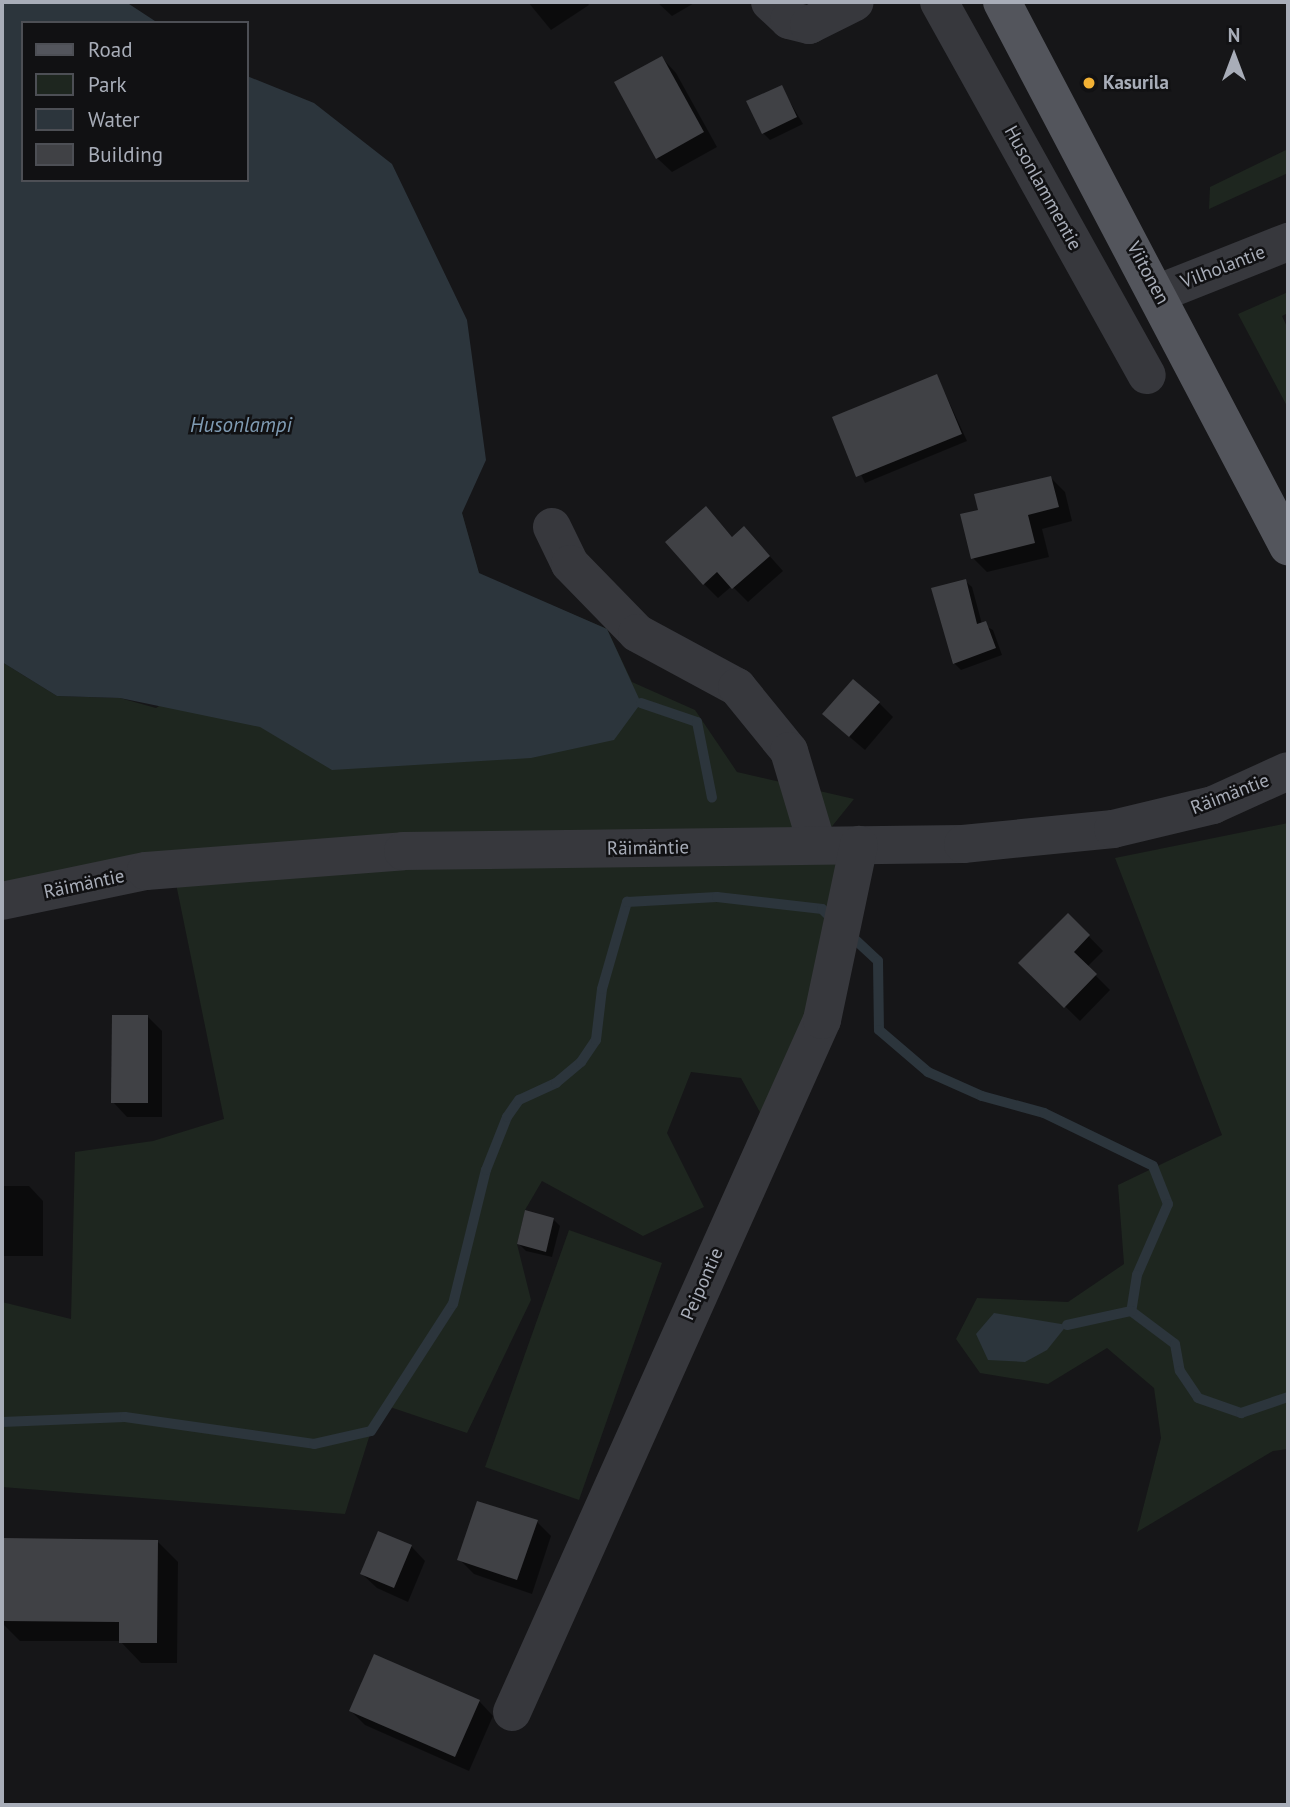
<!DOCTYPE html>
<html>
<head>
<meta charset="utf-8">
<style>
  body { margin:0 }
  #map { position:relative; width:1290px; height:1807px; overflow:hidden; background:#161618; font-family:"PT Sans",sans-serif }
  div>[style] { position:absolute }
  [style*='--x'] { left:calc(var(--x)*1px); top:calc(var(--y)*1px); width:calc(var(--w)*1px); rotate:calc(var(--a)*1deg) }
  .green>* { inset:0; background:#1e261f }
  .water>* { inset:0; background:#2c353c }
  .shadow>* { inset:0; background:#0007 }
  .stream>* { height:10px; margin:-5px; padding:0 5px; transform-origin:5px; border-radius:5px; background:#2c353c }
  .building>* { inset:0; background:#404145 }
  .minor>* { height:38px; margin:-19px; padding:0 19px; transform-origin:19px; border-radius:19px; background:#37383d }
  .major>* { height:38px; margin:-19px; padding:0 19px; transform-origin:19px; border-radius:19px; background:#53555c }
  .dots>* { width:19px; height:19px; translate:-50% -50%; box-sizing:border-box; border:4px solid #111113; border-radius:50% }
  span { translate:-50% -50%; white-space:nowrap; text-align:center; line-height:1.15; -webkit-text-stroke:5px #111113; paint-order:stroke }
  .poi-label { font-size:19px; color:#a8adb8; font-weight:700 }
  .left { translate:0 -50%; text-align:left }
  .street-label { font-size:19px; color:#a8adb8 }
  .water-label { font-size:21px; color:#7f9bb3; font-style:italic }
  .frame { position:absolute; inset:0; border:4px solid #a8adb8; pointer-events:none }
  .legend { position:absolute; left:21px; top:21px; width:228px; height:161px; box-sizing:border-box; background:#111113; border:2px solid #4d4f55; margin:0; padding:9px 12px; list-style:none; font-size:21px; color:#a8adb8 }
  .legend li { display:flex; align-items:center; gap:14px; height:35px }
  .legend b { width:35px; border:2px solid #4d4f55 }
  .north { position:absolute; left:1199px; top:21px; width:70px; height:70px; -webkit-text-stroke:5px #111113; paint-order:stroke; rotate:0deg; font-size:19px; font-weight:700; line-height:28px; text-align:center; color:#a8adb8 }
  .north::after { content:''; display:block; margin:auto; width:24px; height:32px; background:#a8adb8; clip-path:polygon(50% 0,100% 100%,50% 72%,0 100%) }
</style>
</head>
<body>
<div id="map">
  <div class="green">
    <div style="clip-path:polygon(1288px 149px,1288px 173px,1209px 209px,1210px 187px)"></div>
    <div style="clip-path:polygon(1288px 292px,1288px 313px,1282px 316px,1288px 329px,1288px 408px,1238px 314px)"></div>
    <div style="clip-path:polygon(462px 513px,479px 574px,607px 629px,632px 682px,695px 710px,737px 772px,854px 799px,817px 845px,859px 845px,771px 1132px,741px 1078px,691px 1072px,667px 1133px,704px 1207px,643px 1236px,542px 1181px,525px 1210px,517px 1244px,531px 1300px,467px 1433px,387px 1406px,371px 1431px,345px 1514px,2px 1487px,2px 1302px,71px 1319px,75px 1152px,153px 1141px,224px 1119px,173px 869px,2px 901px,2px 662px,57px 696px,120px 698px,156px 708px)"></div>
    <div style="clip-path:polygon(1288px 823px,1288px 1449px,1273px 1451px,1137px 1532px,1161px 1438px,1154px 1388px,1107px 1348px,1048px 1384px,980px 1373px,956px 1339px,977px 1298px,1068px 1302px,1124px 1264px,1118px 1185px,1222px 1135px,1115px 858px)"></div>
    <div style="clip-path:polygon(569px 1230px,662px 1263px,579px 1500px,485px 1467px)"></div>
  </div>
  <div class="water">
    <div style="clip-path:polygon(2px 2px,126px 2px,158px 23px,23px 23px,23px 180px,247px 180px,247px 76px,314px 103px,392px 164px,467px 320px,486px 460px,462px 513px,479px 573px,607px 629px,641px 703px,614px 740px,531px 758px,332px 770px,260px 727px,120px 698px,57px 696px,2px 662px)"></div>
    <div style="clip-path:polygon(994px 1313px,1067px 1325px,1047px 1350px,1025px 1362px,988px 1360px,976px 1334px)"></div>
  </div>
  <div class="shadow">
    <div style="clip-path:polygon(528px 2px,587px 2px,589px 5px,551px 30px)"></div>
    <div style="clip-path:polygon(657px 2px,696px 2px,672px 16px)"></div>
    <div style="clip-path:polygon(662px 58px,676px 73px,717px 147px,672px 172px,657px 158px)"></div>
    <div style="clip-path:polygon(781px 87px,803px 124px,770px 140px,763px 133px)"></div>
    <div style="clip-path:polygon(937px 376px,967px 441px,865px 483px,834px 418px)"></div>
    <div style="clip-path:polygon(1050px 477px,1065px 492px,1072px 521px,1042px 529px,1049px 557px,987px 572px,973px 558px,980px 511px)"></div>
    <div style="clip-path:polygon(720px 523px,733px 538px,758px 543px,783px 571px,748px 602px,732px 586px,718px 598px,704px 584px)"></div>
    <div style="clip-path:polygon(965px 581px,972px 587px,982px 624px,993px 630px,1002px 655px,961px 670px,954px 663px)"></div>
    <div style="clip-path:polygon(879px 703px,893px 717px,865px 750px,839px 728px)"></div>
    <div style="clip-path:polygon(1068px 915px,1103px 951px,1087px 967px,1110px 990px,1080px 1021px,1021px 963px)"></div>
    <div style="clip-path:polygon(147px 1016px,162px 1031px,162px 1117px,127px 1117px,113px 1102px)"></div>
    <div style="clip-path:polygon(2px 1186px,29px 1186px,43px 1201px,43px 1256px,2px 1256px)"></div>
    <div style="clip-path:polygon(553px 1219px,560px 1226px,552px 1257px,526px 1251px,519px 1244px)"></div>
    <div style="clip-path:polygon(537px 1522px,551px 1536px,532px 1594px,474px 1574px,459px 1559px)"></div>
    <div style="clip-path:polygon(2px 1540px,158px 1542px,178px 1562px,177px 1663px,141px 1663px,120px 1641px,20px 1641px,2px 1623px)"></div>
    <div style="clip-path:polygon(411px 1546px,425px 1561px,408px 1602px,377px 1588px,362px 1574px)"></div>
    <div style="clip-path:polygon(479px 1701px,493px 1716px,469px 1771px,365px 1725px,351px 1711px)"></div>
  </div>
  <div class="stream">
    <div style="--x:641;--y:703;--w:59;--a:18.7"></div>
    <div style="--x:697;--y:722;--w:77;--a:78.8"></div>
    <div style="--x:848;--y:933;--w:41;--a:43"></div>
    <div style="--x:878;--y:961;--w:69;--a:89.2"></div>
    <div style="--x:879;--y:1030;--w:65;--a:40.6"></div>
    <div style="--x:928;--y:1072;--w:59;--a:24"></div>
    <div style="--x:982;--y:1096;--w:64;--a:15.3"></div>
    <div style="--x:1044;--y:1113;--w:121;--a:25.9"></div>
    <div style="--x:1153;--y:1166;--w:41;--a:68.5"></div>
    <div style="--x:1168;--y:1204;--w:77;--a:113.6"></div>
    <div style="--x:1137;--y:1275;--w:36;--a:99"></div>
    <div style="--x:1131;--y:1311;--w:55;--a:36.9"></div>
    <div style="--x:1175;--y:1344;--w:27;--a:80"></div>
    <div style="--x:1180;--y:1371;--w:32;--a:56"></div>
    <div style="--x:1198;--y:1398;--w:46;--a:19.2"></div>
    <div style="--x:1241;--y:1413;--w:50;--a:-18.8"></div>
    <div style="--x:1067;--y:1325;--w:66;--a:-12.3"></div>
    <div style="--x:2;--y:1422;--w:123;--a:-2.3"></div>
    <div style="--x:125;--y:1417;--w:191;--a:8.1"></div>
    <div style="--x:314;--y:1444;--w:58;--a:-12.8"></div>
    <div style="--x:371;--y:1431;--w:151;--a:-57.2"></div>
    <div style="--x:453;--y:1304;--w:138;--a:-76.2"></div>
    <div style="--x:486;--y:1170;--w:57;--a:-68.4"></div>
    <div style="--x:507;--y:1117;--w:21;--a:-55"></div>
    <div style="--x:519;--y:1100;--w:41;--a:-24.7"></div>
    <div style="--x:556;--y:1083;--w:33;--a:-40"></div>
    <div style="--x:581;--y:1062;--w:27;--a:-56"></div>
    <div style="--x:596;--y:1040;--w:51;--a:-83.3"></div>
    <div style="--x:602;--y:989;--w:91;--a:-74"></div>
    <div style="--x:627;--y:902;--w:90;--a:-3.2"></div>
    <div style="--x:717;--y:897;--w:106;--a:6.5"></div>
    <div style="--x:822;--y:909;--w:16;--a:45"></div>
  </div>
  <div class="building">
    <div style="clip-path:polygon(662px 56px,704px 132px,656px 159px,614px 82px)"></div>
    <div style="clip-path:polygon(782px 85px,797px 117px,762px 134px,746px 101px)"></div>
    <div style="clip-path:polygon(937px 374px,962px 434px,856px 477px,832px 417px)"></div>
    <div style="clip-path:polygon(1051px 476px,1059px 507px,1028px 515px,1035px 543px,971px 559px,960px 514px,978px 510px,974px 494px)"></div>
    <div style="clip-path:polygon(706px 506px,732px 537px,744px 526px,770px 556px,732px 589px,717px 572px,703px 585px,665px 542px)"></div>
    <div style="clip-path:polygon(966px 579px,977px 624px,986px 621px,996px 648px,953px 664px,931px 588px)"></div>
    <div style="clip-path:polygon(853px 679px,880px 702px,849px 737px,822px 714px)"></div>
    <div style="clip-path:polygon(1068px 913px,1090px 935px,1074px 952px,1097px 974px,1064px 1008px,1018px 963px)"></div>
    <div style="clip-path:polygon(112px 1015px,148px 1015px,148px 1103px,111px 1103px)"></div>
    <div style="clip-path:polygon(525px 1210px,554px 1218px,546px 1252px,517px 1244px)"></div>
    <div style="clip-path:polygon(477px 1501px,538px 1520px,517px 1580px,457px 1560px)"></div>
    <div style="clip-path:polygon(378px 1531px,412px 1545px,394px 1588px,360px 1574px)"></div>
    <div style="clip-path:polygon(2px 1538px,158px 1540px,157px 1643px,119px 1643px,119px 1622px,2px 1621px)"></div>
    <div style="clip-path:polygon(374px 1654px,480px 1700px,455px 1757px,349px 1711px)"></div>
  </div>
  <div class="minor">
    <div style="--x:770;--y:2;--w:26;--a:43"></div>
    <div style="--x:789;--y:20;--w:21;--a:14"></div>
    <div style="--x:809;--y:25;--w:51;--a:-26.6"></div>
    <div style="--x:939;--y:2;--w:427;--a:60.9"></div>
    <div style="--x:1159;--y:293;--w:139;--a:-21.6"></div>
    <div style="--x:552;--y:527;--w:41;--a:64.1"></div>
    <div style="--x:570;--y:564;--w:96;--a:45.8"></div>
    <div style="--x:637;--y:633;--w:114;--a:28.4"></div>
    <div style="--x:737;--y:687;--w:82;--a:50.9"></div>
    <div style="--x:789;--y:751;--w:98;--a:73.4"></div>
    <div style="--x:2;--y:901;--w:147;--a:-11.8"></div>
    <div style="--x:146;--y:871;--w:258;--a:-4.4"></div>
    <div style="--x:403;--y:851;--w:560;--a:-0.72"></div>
    <div style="--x:963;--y:844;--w:151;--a:-5.7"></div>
    <div style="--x:1113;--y:829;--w:103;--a:-13.5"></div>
    <div style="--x:1213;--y:805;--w:82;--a:-24.4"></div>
    <div style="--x:512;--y:1712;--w:758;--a:-65.87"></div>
    <div style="--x:822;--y:1020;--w:179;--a:-78.1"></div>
  </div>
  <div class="major">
    <div style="--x:1002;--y:2;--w:615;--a:62.27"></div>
  </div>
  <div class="dots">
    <div style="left:1089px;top:83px;background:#f2b134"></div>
  </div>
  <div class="poi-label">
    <span class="left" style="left:1103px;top:83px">Kasurila</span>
  </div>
  <div class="street-label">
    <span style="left:1043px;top:188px;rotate:61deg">Husonlammentie</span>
    <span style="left:1223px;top:267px;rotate:-21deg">Vilholantie</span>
    <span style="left:1148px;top:273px;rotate:62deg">Viitonen</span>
    <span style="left:1230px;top:794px;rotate:-21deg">Räimäntie</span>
    <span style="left:648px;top:848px;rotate:-1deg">Räimäntie</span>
    <span style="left:84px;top:884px;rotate:-12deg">Räimäntie</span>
    <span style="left:702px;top:1284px;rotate:-66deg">Peipontie</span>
  </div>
  <div class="water-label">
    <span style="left:241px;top:425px">Husonlampi</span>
  </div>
  <div class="frame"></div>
  <ul class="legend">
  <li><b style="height:9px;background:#53555c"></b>Road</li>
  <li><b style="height:19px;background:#1e261f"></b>Park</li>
  <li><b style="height:19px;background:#2c353c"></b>Water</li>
  <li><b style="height:19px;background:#404145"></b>Building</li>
  </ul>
  <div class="north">N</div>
</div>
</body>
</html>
